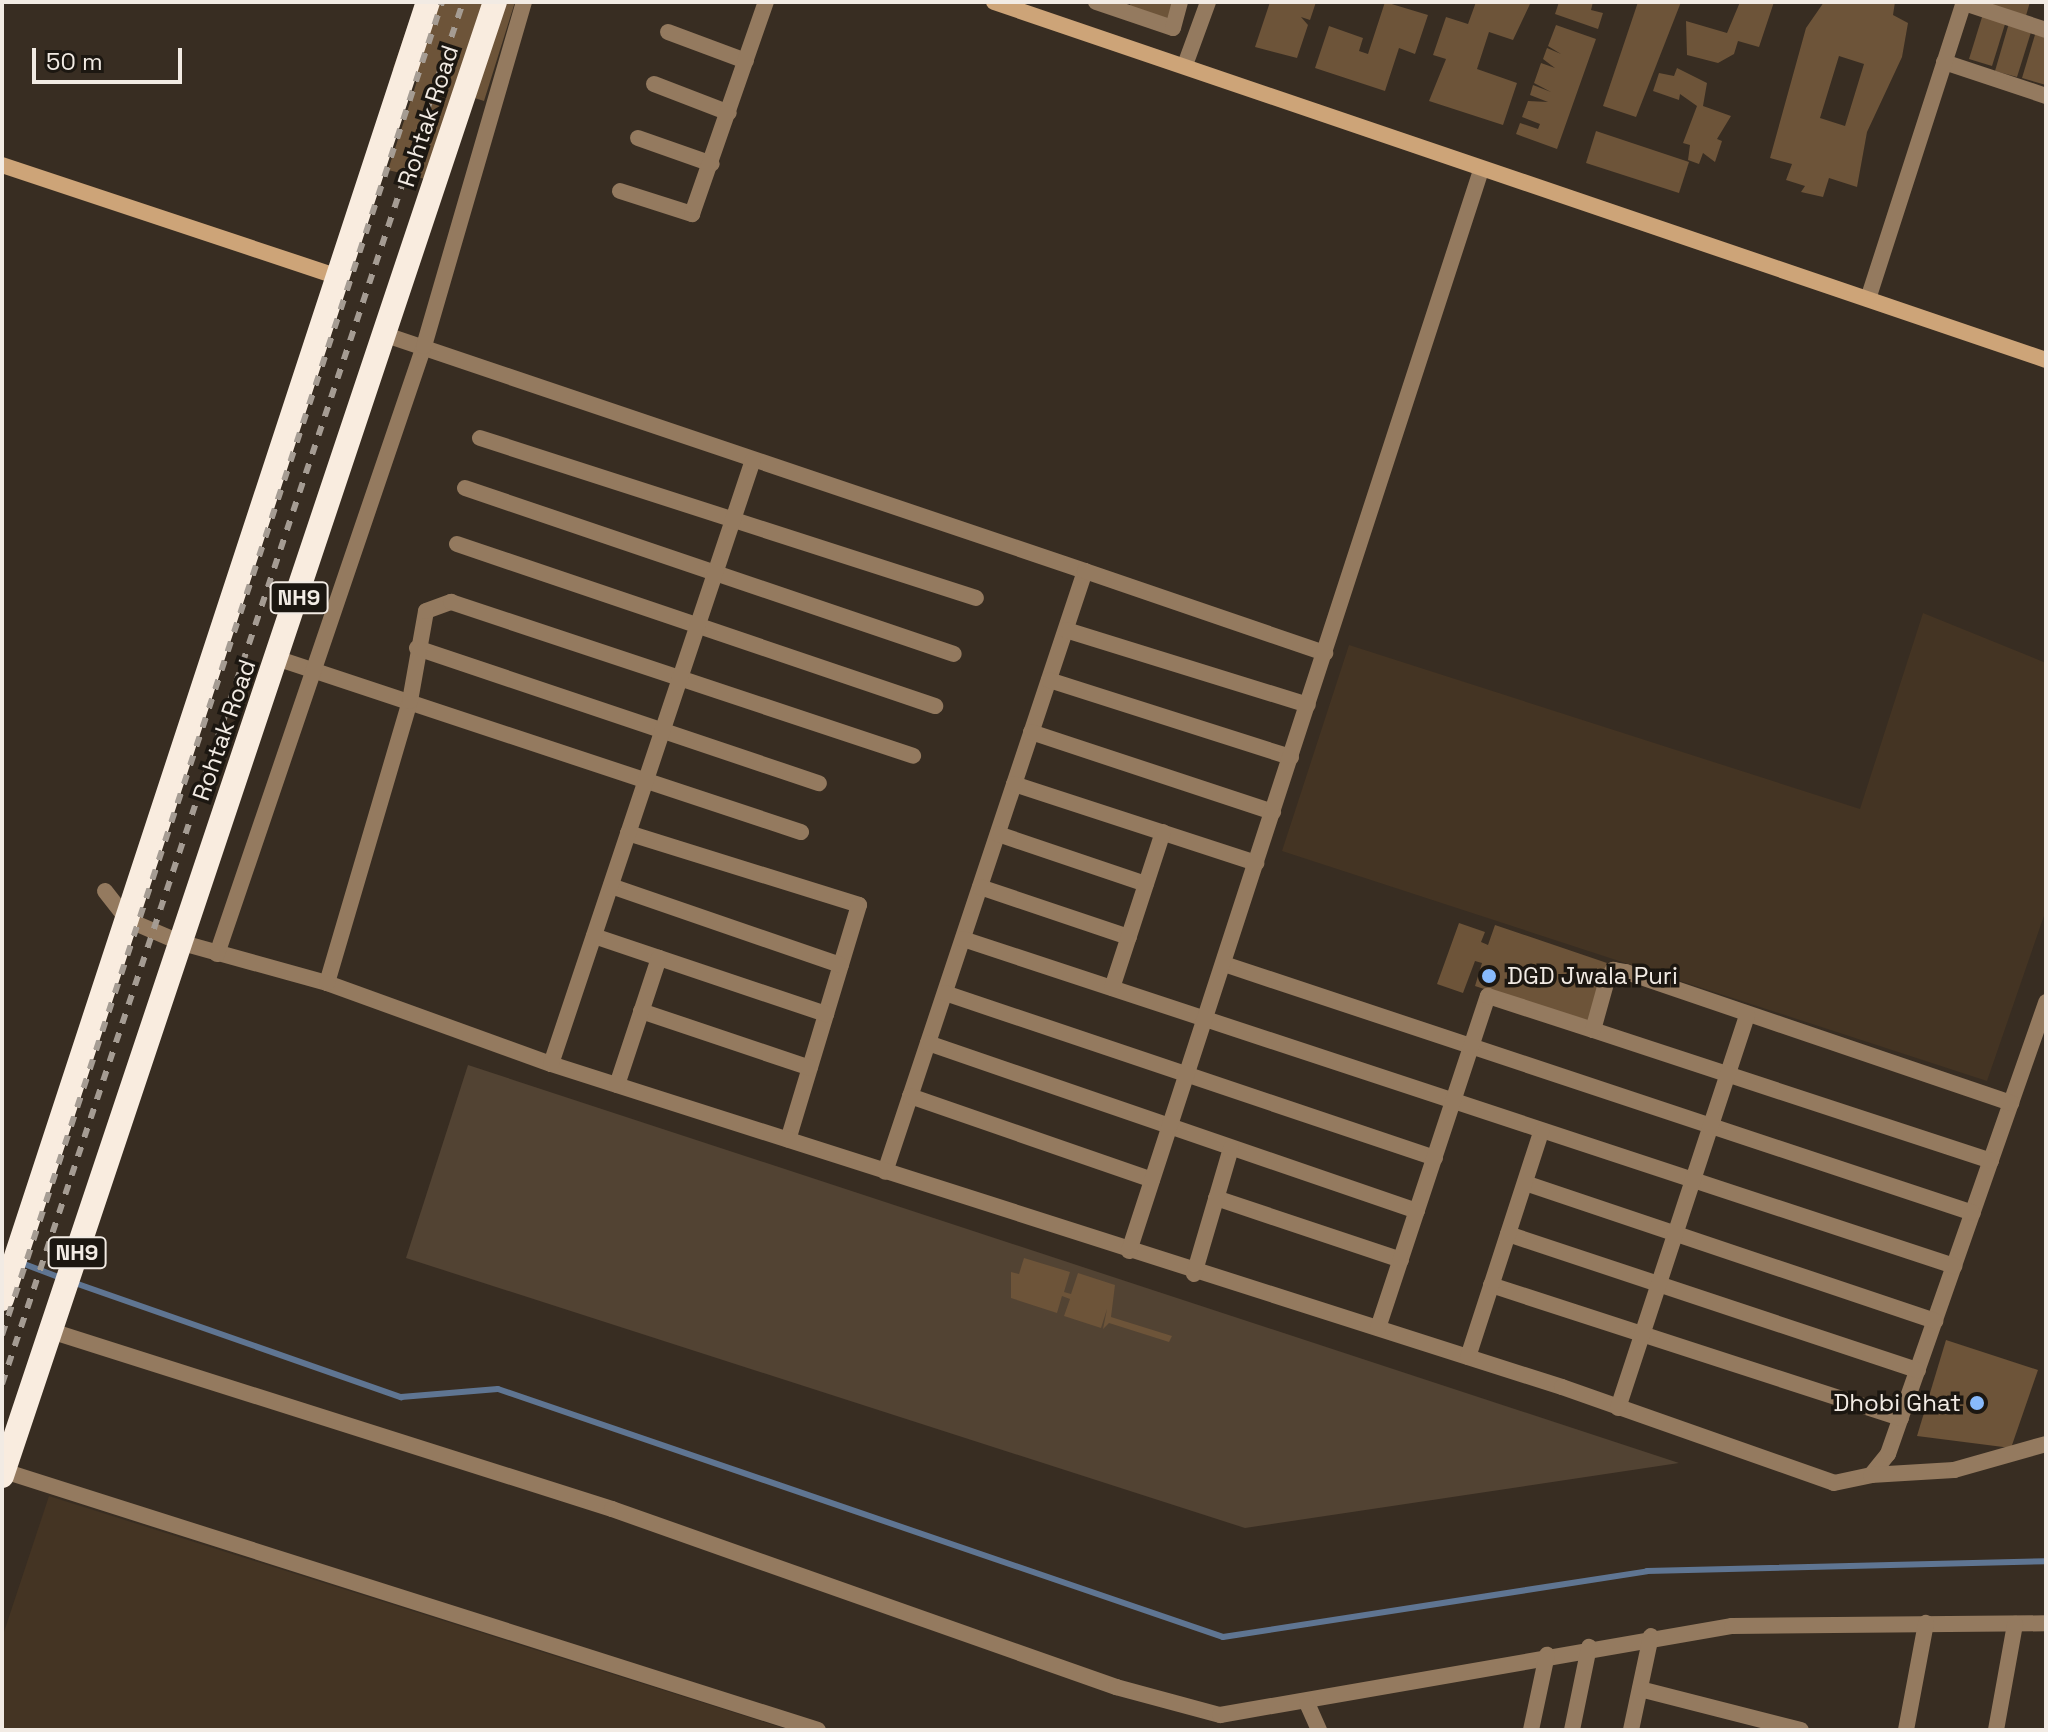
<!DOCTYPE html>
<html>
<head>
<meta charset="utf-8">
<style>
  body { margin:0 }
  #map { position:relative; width:2048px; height:1732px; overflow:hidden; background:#382d22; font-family:"Space Grotesk",sans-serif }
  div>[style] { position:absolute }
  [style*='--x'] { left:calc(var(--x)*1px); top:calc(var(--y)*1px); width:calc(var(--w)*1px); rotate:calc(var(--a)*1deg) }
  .built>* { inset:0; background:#443423 }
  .green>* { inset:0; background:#524333 }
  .stream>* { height:6px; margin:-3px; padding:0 3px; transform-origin:3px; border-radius:3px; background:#5f7592 }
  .building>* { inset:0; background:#6d5439 }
  .street>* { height:16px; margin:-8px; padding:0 8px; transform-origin:8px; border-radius:8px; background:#947a5f }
  .secondary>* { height:16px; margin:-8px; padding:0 8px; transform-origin:8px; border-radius:8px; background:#cda478 }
  .highway>* { height:24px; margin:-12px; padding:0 12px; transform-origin:12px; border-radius:12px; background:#f9ecdf }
  .rail>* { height:6px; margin-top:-3px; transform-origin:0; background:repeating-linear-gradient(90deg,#a59c93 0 10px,transparent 0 20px) }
  .dots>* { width:22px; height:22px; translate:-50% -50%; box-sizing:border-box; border:4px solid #1c1711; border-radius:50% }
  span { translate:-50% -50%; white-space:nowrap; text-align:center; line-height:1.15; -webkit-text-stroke:7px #1c1711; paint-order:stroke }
  .shield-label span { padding:2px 6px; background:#1c1711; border:2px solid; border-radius:6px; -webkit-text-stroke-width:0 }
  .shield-label { font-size:22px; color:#f2ebe4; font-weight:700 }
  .street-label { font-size:24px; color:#f2ebe4 }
  .poi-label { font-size:24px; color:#f2ebe4 }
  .left { translate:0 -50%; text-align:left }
  .right { translate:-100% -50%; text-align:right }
  .frame { position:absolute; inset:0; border:4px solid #f2ebe4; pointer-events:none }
  .scale { position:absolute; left:32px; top:48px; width:150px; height:36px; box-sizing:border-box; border:4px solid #f2ebe4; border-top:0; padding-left:10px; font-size:24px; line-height:28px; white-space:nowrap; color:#f2ebe4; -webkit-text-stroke:6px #1c1711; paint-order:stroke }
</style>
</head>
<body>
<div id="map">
  <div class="built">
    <div style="clip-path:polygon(1923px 613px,2046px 663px,2046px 910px,1987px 1081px,1282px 851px,1349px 645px,1860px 809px)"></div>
    <div style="clip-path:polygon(49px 1496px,789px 1730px,2px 1730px,2px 1638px)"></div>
  </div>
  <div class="green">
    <div style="clip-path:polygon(468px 1065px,1679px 1463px,1245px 1528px,406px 1258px)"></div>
  </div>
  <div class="stream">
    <div style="--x:19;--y:1262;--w:45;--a:20.9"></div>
    <div style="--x:72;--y:1282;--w:349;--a:19.3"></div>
    <div style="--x:401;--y:1397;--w:97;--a:-4.7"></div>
    <div style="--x:498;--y:1389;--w:766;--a:18.88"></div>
    <div style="--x:1223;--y:1637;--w:429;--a:-8.8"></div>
    <div style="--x:1647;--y:1571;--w:399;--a:-1.4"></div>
  </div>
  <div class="building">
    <div style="clip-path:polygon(416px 2px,515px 2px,484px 101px,456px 92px,425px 179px,388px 170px,418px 78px,393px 69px)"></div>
    <div style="clip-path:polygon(1131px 2px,1174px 2px,1168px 21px,1129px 8px)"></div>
    <div style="clip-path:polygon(1270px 2px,1316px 2px,1310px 20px,1301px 17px,1308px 25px,1297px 58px,1255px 47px)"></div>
    <div style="clip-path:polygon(1385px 2px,1428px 15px,1415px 54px,1399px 48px,1385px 91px,1315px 68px,1329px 26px,1363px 38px,1359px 51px,1368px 54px)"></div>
    <div style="clip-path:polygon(1476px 2px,1530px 4px,1513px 40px,1489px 32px,1477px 69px,1517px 83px,1503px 125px,1429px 101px,1446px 59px,1433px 55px,1446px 17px,1468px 24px)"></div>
    <div style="clip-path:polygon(1559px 2px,1593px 2px,1591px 10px,1603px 13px,1598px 29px,1555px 14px)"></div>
    <div style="clip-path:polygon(1638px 2px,1681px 2px,1636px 117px,1603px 106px)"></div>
    <div style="clip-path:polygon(1740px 2px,1774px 2px,1759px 47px,1738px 41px,1734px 54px,1718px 63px,1687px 55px,1686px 21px,1727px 33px)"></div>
    <div style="clip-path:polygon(evenodd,1824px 2px,1895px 2px,1893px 15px,1908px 23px,1902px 57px,1867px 132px,1857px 187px,1829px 178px,1823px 197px,1801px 192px,1805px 186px,1786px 180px,1792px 164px,1770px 158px,1806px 28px,1824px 2px,1839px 56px,1864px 64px,1845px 126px,1820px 118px,1839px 56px)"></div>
    <div style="clip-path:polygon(1984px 2px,2030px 2px,2025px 19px)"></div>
    <div style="clip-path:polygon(1983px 14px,2006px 21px,1992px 66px,1969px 59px)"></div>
    <div style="clip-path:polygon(2009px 23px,2032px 29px,2017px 77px,1995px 71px)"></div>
    <div style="clip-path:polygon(1556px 25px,1596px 39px,1557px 149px,1516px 134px,1520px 123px,1538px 129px,1540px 124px,1522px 117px,1528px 101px,1548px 102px,1530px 95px,1533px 85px,1551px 92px,1534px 83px,1541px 63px,1555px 68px,1543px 59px,1547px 48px,1561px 54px,1548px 46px)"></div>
    <div style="clip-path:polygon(2037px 28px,2046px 31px,2046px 85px,2022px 78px)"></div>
    <div style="clip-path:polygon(1677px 68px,1707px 83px,1703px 106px,1731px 116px,1717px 139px,1722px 141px,1715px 162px,1703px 153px,1699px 164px,1688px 160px,1690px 145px,1683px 143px,1697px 106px,1680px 94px,1679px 100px,1653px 91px,1659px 73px,1674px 76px)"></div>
    <div style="clip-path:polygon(1596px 131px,1689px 162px,1679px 193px,1586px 163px)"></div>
    <div style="clip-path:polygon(1459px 923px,1485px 932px,1481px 942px,1488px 945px,1495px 925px,1607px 963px,1587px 1023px,1475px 986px,1482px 963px,1475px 961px,1463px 993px,1437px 984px)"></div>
    <div style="clip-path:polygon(1024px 1258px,1070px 1272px,1064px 1292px,1071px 1294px,1078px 1273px,1115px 1285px,1111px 1317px,1172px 1336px,1169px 1342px,1109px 1323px,1103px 1329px,1107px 1309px,1101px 1328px,1064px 1316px,1070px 1299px,1062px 1296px,1057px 1313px,1011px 1298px,1011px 1272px,1019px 1274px)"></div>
    <div style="clip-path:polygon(1946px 1340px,2038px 1370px,2011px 1448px,1917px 1436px)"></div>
  </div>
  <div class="street">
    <div style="--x:1096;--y:2;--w:81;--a:18.7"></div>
    <div style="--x:1173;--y:28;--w:27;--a:-75"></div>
    <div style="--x:1964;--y:3;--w:86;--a:18.2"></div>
    <div style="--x:668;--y:32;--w:83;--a:20.4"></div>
    <div style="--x:1944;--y:62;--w:108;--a:18.4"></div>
    <div style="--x:1185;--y:65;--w:67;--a:-69.9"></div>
    <div style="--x:654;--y:84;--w:80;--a:21.1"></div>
    <div style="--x:638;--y:138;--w:78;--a:19.4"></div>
    <div style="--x:620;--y:191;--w:76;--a:17.7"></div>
    <div style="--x:692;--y:214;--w:225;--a:-70.8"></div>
    <div style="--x:1868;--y:299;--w:312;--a:-72.1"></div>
    <div style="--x:386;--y:335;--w:738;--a:18.66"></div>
    <div style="--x:1085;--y:571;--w:633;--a:108.41"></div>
    <div style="--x:480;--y:438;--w:521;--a:17.88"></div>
    <div style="--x:465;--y:488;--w:516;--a:18.75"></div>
    <div style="--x:457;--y:544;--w:505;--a:18.72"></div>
    <div style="--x:1085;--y:571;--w:254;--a:18.9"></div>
    <div style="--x:1066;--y:630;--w:253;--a:17.2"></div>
    <div style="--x:417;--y:648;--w:424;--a:18.6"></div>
    <div style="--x:279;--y:659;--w:550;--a:18.34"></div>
    <div style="--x:1049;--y:680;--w:254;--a:17.7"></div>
    <div style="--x:1031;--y:732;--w:255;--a:18.3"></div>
    <div style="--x:1014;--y:784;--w:255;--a:18.1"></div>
    <div style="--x:628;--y:833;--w:242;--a:17.3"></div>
    <div style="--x:859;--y:905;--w:245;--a:106.8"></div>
    <div style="--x:998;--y:834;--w:156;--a:18.7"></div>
    <div style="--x:611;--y:886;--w:243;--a:19"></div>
    <div style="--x:980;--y:887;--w:157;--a:18.6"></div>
    <div style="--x:105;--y:891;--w:37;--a:52"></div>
    <div style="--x:128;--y:920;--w:56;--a:23.3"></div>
    <div style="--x:179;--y:942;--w:154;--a:15.5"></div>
    <div style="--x:327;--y:983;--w:238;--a:19.9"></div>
    <div style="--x:551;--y:1064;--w:1061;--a:17.72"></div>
    <div style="--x:1562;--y:1387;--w:288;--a:19.4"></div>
    <div style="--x:1834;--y:1483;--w:38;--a:-12"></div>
    <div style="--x:1871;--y:1475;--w:27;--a:-51"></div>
    <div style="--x:1888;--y:1454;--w:479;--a:-70.7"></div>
    <div style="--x:594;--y:936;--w:245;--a:18.6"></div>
    <div style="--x:963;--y:939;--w:1044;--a:18.26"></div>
    <div style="--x:217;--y:954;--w:642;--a:-71.2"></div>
    <div style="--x:424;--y:346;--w:358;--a:-73.8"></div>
    <div style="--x:1224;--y:964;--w:789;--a:18.39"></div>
    <div style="--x:327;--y:983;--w:294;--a:-73.6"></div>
    <div style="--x:410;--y:701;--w:91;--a:-79.9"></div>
    <div style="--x:426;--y:611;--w:27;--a:-20"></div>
    <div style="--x:451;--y:602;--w:487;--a:18.4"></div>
    <div style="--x:1112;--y:988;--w:164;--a:-71.9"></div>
    <div style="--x:945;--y:993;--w:517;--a:18.61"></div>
    <div style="--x:641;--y:1011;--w:178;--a:18.6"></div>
    <div style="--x:1593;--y:1030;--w:419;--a:18.2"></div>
    <div style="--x:928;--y:1043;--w:517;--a:18.96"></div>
    <div style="--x:551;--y:1064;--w:637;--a:-71.51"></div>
    <div style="--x:617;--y:1085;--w:134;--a:-71.7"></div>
    <div style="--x:910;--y:1096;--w:256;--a:19.1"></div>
    <div style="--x:1525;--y:1183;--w:433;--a:18.6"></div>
    <div style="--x:1216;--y:1198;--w:195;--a:18.5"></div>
    <div style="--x:1508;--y:1234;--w:432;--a:18.4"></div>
    <div style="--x:1129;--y:1251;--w:1137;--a:-71.96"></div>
    <div style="--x:1194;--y:1274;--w:131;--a:-73.6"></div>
    <div style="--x:1491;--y:1285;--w:431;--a:18"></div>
    <div style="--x:1378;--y:1328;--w:350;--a:-71.7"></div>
    <div style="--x:1488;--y:996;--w:110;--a:17.9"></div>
    <div style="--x:1593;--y:1030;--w:52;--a:-74.4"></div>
    <div style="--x:1607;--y:980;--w:12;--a:-59"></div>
    <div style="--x:1613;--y:970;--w:13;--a:9"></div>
    <div style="--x:1626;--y:972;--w:407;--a:18.8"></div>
    <div style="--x:51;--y:1331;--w:589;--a:17.6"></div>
    <div style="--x:612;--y:1509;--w:535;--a:19.45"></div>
    <div style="--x:1116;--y:1687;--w:108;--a:15.1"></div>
    <div style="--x:1220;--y:1715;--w:520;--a:-9.86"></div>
    <div style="--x:1732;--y:1626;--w:314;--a:-0.5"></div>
    <div style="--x:1468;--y:1357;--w:237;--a:-72"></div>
    <div style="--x:1618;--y:1408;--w:414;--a:-71.8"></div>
    <div style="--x:4;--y:1471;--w:854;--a:17.65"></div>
    <div style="--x:1871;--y:1475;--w:83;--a:-3.4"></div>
    <div style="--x:1954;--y:1470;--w:96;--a:-15.8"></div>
    <div style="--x:1640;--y:1689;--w:166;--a:14.3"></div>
    <div style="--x:1307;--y:1703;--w:30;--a:66"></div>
    <div style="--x:1531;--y:1730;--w:77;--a:-78"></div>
    <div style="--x:1572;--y:1730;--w:85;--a:-78.4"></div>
    <div style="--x:1631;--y:1730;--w:96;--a:-78"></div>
    <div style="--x:1906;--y:1730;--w:109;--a:-79.4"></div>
    <div style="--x:1996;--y:1730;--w:108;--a:-79.8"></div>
  </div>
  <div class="secondary">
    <div style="--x:994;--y:2;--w:1111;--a:18.79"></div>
    <div style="--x:2;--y:165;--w:355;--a:18.4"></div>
  </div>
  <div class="highway">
    <div style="--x:2;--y:1299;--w:1365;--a:-71.82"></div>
    <div style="--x:2;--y:1476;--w:1554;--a:-71.51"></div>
  </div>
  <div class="rail">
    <div style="--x:2;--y:1335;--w:1404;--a:-71.73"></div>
    <div style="--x:2;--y:1384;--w:1457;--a:-71.55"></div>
  </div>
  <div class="dots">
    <div style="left:1489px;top:976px;background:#88bafc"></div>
    <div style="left:1977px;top:1403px;background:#88bafc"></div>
  </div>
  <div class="shield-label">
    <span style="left:299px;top:598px">NH9</span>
    <span style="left:77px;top:1253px">NH9</span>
  </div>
  <div class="street-label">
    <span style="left:428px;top:116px;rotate:-72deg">Rohtak Road</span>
    <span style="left:224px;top:730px;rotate:-71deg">Rohtak Road</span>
  </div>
  <div class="poi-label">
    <span class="left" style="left:1507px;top:976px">DGD Jwala Puri</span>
    <span class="right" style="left:1961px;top:1403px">Dhobi Ghat</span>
  </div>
  <div class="frame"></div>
  <div class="scale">50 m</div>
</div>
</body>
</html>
